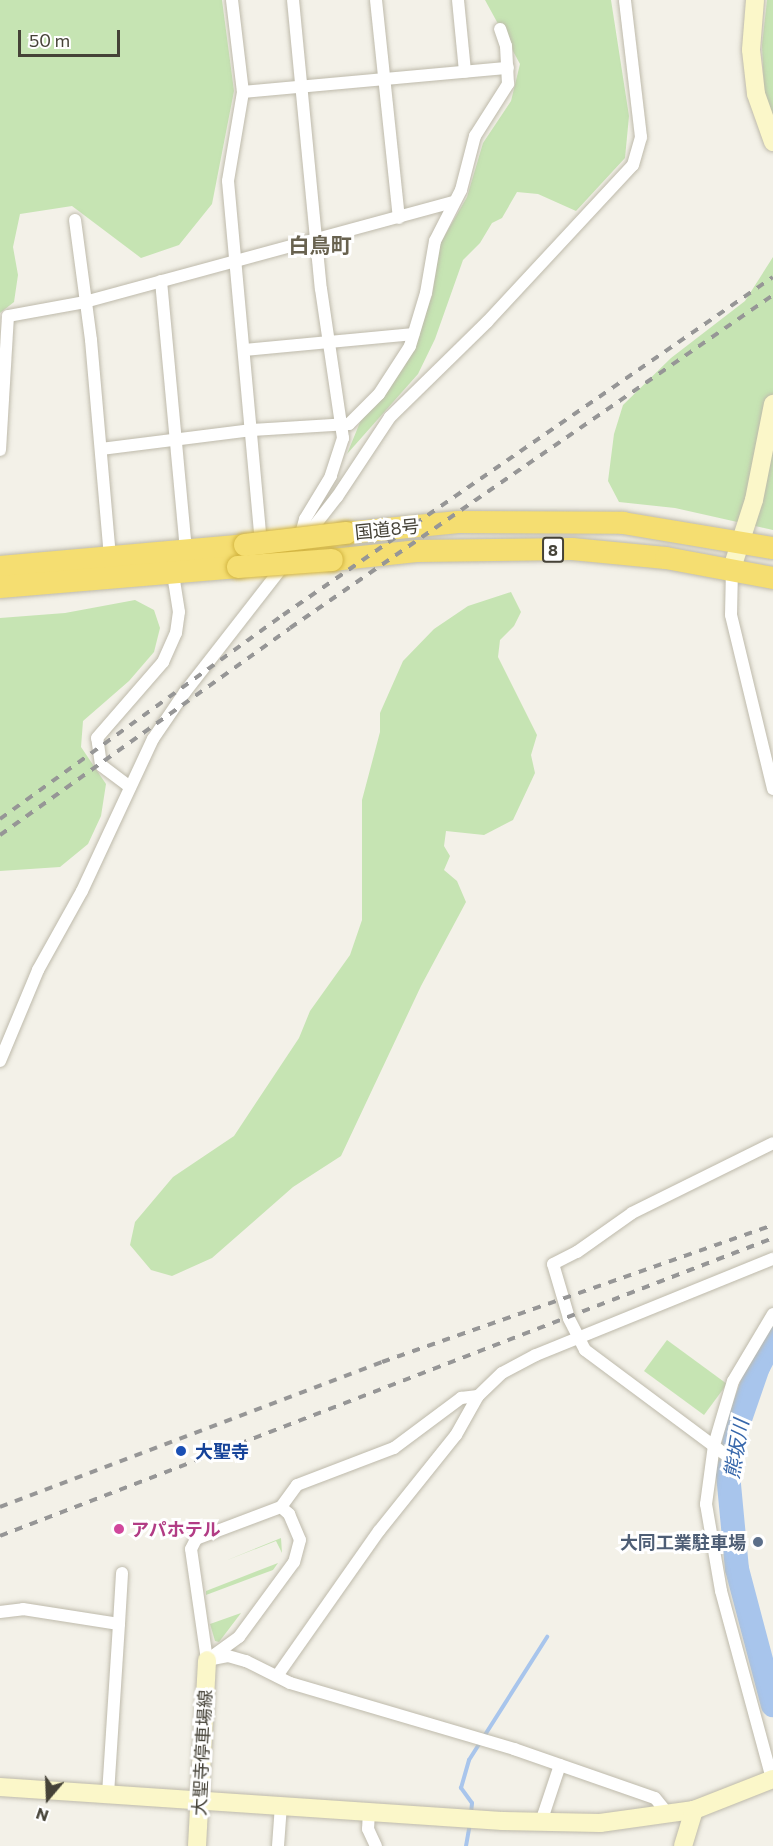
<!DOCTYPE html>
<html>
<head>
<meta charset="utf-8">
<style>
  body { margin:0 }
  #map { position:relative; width:773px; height:1846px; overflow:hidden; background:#f3f1e8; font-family:Commissioner,"Noto Sans JP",sans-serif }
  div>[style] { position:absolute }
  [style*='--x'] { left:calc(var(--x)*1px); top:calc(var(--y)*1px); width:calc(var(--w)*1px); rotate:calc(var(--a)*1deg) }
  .green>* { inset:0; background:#c6e4b3 }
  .stream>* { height:4px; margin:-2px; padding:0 2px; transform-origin:2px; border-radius:2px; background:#a8c5ec }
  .river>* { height:24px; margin:-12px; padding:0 12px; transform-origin:12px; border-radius:12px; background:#a8c5ec }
  .roads { filter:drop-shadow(0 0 2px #bebaab) drop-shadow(0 0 2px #bebaab) }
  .street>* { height:12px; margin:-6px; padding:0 6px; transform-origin:6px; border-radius:6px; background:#fff }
  .secondary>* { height:18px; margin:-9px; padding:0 9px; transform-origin:9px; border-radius:9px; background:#fbf7c9 }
  .highway>* { height:22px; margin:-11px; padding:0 11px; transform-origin:11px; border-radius:11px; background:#f5de71 }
  .rail>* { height:4px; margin-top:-2px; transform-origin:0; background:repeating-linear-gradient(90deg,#969696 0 8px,transparent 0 16px) }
  .bridges { filter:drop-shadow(0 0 2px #d3b541) drop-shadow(0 0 2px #d3b541) }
  .highway-bridge>* { height:22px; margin:-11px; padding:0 11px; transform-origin:11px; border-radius:11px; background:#f5de71 }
  .dots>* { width:16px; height:16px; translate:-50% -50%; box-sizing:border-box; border:3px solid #fff; border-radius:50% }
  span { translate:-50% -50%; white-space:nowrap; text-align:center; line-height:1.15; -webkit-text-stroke:6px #fff; paint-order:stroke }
  .shield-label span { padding:2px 4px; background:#fff; border:2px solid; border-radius:4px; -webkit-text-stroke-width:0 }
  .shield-label { font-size:16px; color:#454237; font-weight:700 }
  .street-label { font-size:18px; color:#454237 }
  .transit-label { font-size:18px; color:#164399; font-weight:700 }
  .left { translate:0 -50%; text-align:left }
  .hotel-label { font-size:18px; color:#b23c85; font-weight:700 }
  .service-label { font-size:18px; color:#4e5e75; font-weight:700 }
  .right { translate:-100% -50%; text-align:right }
  .water-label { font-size:20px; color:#3767ab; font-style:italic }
  .quarter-label { font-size:21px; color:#68624f; font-weight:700 }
  .north { position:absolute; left:18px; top:1768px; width:60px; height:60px; -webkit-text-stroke:4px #fff; paint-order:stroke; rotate:199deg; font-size:16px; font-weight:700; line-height:24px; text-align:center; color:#454237 }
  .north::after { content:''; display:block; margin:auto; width:21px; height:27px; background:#454237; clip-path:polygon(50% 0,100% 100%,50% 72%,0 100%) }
  .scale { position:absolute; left:18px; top:30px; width:102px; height:27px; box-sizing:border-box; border:3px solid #454237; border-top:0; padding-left:8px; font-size:18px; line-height:21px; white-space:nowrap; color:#454237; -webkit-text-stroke:4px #fff; paint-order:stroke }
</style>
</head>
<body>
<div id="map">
  <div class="green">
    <div style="clip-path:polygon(0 0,222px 0,234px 91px,212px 204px,179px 245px,141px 258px,72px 206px,20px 214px,13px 247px,18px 275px,14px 302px,0 313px)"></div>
    <div style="clip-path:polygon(485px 0,611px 0,629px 116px,625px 158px,576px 211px,538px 194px,517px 192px,502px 218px,492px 223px,480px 243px,463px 260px,435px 339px,418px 374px,347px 454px,363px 415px,375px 407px,405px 365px,432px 296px,440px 244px,467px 197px,483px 143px,511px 101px,520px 64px)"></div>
    <div style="clip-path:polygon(767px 0,773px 0,773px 115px,764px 91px,762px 45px)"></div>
    <div style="clip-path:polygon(773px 257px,773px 530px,675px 508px,619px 502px,608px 481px,614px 434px,623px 405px,671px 358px,745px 301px)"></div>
    <div style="clip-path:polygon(511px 592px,521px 612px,514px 626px,500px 640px,498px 657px,537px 735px,531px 755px,535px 773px,513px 820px,484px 835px,446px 831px,444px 846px,450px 856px,444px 870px,457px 881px,466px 902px,421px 986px,341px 1156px,293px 1187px,212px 1258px,172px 1276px,151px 1270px,130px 1245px,135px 1222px,173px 1177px,234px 1136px,299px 1038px,310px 1011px,350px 955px,362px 920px,362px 800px,380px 732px,380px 713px,403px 661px,434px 629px,468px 606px)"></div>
    <div style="clip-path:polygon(135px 600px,154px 610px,160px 628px,154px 652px,129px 681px,83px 721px,81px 747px,106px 784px,101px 816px,88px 844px,60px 867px,0 871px,0 618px,65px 613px)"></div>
    <div style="clip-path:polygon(667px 1340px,727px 1384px,704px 1415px,644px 1371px)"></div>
    <div style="clip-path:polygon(281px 1538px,282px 1553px,276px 1541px,225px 1561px)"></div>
    <div style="clip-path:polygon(278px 1563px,273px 1570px,206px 1595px,206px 1591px)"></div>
    <div style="clip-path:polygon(241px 1613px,219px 1642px,215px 1641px,210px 1624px)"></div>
  </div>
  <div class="stream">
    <div style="--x:471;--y:1813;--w:10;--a:-84"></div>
    <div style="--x:472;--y:1803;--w:19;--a:-126"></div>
    <div style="--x:461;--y:1788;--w:29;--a:-74"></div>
    <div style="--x:469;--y:1760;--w:146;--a:-57.6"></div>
    <div style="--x:466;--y:1846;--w:23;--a:-80"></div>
  </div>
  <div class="river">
    <div style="--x:773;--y:1339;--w:32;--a:118"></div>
    <div style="--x:758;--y:1367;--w:65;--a:109"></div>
    <div style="--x:737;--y:1428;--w:47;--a:101.1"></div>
    <div style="--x:728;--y:1474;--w:95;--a:84.6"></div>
    <div style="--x:737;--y:1569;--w:141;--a:75.2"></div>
  </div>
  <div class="roads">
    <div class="street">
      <div style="--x:232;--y:0;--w:93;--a:83.2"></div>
      <div style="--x:243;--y:92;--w:90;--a:99.6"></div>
      <div style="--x:228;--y:181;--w:364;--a:84.8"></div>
      <div style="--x:293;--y:0;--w:290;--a:84.5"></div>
      <div style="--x:321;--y:289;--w:151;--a:81.6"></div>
      <div style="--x:343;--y:438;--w:40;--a:108"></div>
      <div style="--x:331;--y:476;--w:50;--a:121.2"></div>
      <div style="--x:305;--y:519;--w:20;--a:105"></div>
      <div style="--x:376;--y:0;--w:219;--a:84"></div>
      <div style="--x:458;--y:0;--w:72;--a:84.4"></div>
      <div style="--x:243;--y:92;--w:266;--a:-5.2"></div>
      <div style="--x:75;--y:220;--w:121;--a:82.4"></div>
      <div style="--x:91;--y:340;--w:220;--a:85"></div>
      <div style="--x:161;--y:281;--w:271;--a:84.7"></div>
      <div style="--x:245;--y:350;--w:169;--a:-5.4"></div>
      <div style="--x:101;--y:449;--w:152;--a:-7.2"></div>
      <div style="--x:252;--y:430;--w:97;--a:-3.5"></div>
      <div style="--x:349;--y:424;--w:42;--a:-45"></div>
      <div style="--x:379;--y:394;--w:57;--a:-57.1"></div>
      <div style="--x:410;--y:346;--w:55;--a:-73.2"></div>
      <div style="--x:426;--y:293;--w:53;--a:-80.2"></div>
      <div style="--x:435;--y:241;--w:57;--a:-63"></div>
      <div style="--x:461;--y:190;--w:56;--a:-75.5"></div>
      <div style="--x:475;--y:136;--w:62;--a:-57.6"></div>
      <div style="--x:508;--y:84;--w:38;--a:-93"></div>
      <div style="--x:506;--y:46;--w:18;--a:-109"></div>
      <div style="--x:0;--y:450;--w:134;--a:-86.6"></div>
      <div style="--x:8;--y:316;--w:78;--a:-10.3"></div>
      <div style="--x:85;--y:302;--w:382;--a:-15.2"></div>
      <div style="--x:732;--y:568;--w:47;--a:91.2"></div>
      <div style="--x:731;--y:615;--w:179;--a:76.4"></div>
      <div style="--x:130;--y:787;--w:36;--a:-143"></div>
      <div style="--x:101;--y:765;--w:27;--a:-98"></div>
      <div style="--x:97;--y:738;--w:101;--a:-49"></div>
      <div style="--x:163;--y:662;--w:32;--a:-66"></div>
      <div style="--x:176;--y:633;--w:21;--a:-82"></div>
      <div style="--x:179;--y:612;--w:37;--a:-99"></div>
      <div style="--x:0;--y:1061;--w:99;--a:-67.3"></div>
      <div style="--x:38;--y:970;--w:90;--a:-60.9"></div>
      <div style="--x:82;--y:891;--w:168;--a:-65"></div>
      <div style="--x:153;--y:739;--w:57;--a:-55.8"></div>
      <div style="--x:185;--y:692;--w:247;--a:-52.1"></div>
      <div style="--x:337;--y:497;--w:96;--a:-56.5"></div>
      <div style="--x:390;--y:417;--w:136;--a:-44.4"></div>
      <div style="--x:487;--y:322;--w:214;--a:-47.1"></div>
      <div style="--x:633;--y:165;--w:29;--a:-74"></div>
      <div style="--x:641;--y:137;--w:138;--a:-96.7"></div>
      <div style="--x:773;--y:1314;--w:78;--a:120.8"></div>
      <div style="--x:733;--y:1381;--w:67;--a:106.5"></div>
      <div style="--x:714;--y:1445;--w:60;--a:97.7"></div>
      <div style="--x:706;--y:1504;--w:88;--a:80.2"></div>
      <div style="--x:721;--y:1591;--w:198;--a:74.8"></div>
      <div style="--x:734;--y:1461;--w:186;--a:-143.3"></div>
      <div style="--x:585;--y:1350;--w:36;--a:-117"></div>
      <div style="--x:569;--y:1318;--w:56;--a:-106.5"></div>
      <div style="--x:553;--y:1264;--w:27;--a:-27"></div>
      <div style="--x:577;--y:1252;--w:67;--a:-35.3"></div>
      <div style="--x:632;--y:1213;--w:157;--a:-26.4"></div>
      <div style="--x:281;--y:1507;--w:11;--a:41"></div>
      <div style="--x:289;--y:1514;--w:28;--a:67"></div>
      <div style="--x:300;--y:1540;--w:23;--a:105"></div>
      <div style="--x:294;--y:1562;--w:93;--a:126.3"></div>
      <div style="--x:239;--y:1637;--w:39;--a:144"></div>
      <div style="--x:207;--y:1660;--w:112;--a:-98.2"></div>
      <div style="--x:191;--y:1549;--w:11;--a:-63"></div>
      <div style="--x:196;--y:1539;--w:91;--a:-20.6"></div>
      <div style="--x:281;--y:1507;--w:27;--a:-54"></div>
      <div style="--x:297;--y:1485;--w:104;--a:-20.9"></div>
      <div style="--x:394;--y:1448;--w:84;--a:-36.7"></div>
      <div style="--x:461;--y:1398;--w:17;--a:-7"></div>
      <div style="--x:0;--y:1612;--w:23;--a:-7"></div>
      <div style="--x:23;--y:1609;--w:97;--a:8.9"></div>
      <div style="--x:119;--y:1624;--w:169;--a:93.7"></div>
      <div style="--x:119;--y:1624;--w:51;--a:-86.6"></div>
      <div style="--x:207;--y:1660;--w:21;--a:-11"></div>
      <div style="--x:228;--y:1656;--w:19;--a:16"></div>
      <div style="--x:246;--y:1661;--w:49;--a:26.6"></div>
      <div style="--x:290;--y:1683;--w:234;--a:16.4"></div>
      <div style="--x:514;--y:1749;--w:149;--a:19.2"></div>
      <div style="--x:655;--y:1798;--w:22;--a:51"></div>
      <div style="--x:277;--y:1676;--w:177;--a:-54.9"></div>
      <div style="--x:379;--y:1531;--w:123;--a:-51.3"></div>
      <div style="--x:456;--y:1435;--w:45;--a:-60.6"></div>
      <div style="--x:478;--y:1396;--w:33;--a:-44"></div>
      <div style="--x:502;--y:1373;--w:38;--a:-28"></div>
      <div style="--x:536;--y:1355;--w:256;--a:-22.1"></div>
      <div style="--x:369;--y:1811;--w:18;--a:93"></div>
      <div style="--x:368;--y:1829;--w:19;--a:65"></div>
      <div style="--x:541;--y:1822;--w:60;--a:-71.6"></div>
      <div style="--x:278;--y:1846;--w:41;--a:-85.8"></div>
    </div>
    <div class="secondary">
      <div style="--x:755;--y:0;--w:50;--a:94.6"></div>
      <div style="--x:751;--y:50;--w:44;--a:83.5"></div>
      <div style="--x:756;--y:94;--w:51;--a:70.5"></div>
      <div style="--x:732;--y:568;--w:71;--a:-72.1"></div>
      <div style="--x:754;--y:500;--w:98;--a:-78.8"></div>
      <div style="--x:0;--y:1787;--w:504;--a:3.87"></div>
      <div style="--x:503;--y:1821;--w:97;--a:1.2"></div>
      <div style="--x:600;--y:1823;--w:95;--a:-7.9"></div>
      <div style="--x:694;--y:1810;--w:85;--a:-21.4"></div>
      <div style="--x:197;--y:1846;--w:186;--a:-86.9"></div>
      <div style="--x:683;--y:1846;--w:38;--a:-73"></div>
    </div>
    <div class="highway">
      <div style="--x:346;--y:533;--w:113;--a:-5.6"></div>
      <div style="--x:458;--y:522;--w:165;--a:0.3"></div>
      <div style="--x:623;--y:523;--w:152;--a:9.5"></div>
      <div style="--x:332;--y:560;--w:85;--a:-6"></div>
      <div style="--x:417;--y:551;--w:155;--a:-0.7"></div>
      <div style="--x:572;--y:549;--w:94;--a:5.5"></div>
      <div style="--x:666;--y:558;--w:109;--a:10.6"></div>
      <div style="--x:0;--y:567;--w:246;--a:-5.1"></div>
      <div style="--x:0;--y:587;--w:239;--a:-4.8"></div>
    </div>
  </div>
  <div class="rail">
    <div style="--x:0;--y:819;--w:349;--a:-35.8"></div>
    <div style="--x:283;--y:615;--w:595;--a:-34.6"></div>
    <div style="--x:0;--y:835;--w:356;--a:-35.5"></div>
    <div style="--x:290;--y:628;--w:587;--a:-34.58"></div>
    <div style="--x:0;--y:1507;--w:409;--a:-20.8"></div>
    <div style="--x:382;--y:1362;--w:414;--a:-19.3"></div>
    <div style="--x:0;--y:1536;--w:828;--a:-21.08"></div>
  </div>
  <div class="bridges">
    <div class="highway-bridge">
      <div style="--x:245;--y:545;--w:102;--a:-6.8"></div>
      <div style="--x:238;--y:567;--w:94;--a:-4.3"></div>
    </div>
  </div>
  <div class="dots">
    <div style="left:181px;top:1451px;background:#1a4fb4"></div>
    <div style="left:119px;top:1529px;background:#d1479c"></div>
    <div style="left:758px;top:1542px;background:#5c6f8a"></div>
  </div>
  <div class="shield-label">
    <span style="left:553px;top:550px">8</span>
  </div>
  <div class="street-label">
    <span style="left:387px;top:529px;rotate:-6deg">国道8号</span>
    <span style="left:202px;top:1753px;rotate:-87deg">大聖寺停車場線</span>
  </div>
  <div class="transit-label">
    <span class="left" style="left:195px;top:1451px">大聖寺</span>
  </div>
  <div class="hotel-label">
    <span class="left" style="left:131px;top:1529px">アパホテル</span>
  </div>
  <div class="service-label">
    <span class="right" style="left:746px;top:1542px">大同工業駐車場</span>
  </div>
  <div class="water-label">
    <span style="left:736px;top:1449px;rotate:-80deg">熊坂川</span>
  </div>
  <div class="quarter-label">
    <span style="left:320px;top:245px">白鳥町</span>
  </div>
  <div class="north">N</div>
  <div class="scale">50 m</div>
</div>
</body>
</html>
